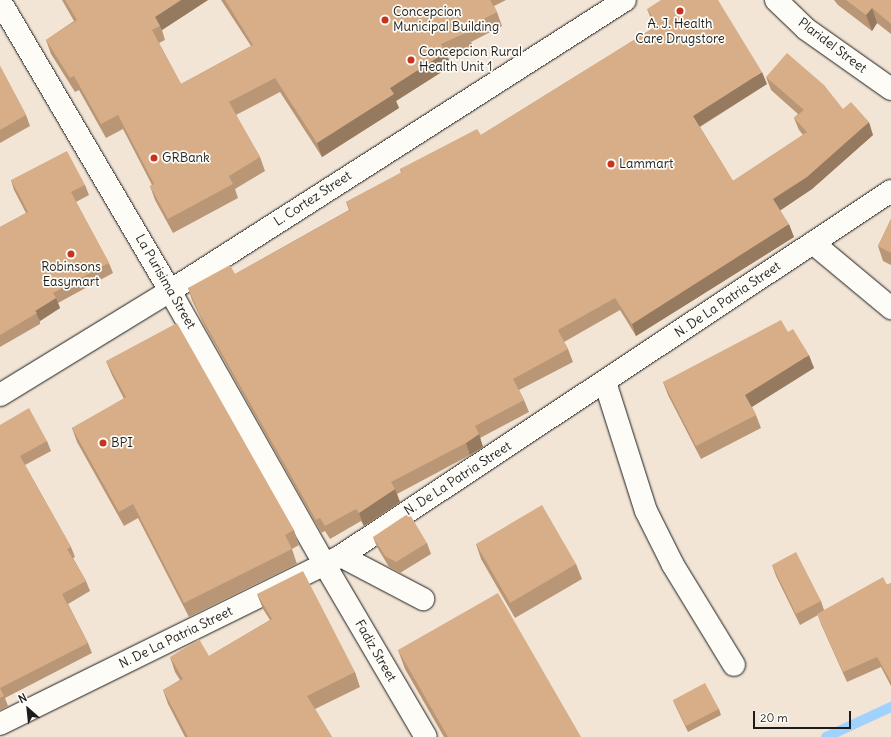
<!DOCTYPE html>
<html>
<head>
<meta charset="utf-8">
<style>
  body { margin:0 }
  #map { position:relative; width:891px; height:737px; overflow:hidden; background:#f2e5d6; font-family:Delius,sans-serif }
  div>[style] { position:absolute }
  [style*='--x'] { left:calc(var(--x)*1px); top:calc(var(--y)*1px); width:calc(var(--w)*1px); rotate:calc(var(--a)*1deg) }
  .stream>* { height:10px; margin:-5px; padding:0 5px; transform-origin:5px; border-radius:5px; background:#a1d1fd }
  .roads { filter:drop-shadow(0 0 1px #1c1c1c) drop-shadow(0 0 1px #1c1c1c) }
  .minor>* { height:22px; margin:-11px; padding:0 11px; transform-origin:11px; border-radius:11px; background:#fdfcf7 }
  .wall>* { inset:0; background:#b99675 }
  .shaded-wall>* { inset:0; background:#967a5f }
  .building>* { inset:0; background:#d7ae88 }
  .dots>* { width:11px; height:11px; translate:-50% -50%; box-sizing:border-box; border:2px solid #fdfcf7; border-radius:50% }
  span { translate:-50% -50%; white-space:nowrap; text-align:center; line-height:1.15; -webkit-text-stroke:3.5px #fdfcf7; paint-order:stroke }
  .poi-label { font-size:13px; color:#1c1c1c }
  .left { translate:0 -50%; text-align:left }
  .street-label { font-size:13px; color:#1c1c1c }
  .north { position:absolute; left:8px; top:689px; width:40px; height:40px; -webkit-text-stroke:3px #fdfcf7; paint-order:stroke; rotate:333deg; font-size:11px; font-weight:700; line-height:16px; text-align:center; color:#1c1c1c }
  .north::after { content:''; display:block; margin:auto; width:14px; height:18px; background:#1c1c1c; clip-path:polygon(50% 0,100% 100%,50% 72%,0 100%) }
  .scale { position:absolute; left:753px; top:711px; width:98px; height:18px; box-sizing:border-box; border:2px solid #1c1c1c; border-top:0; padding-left:5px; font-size:12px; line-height:14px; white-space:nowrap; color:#1c1c1c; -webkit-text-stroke:3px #fdfcf7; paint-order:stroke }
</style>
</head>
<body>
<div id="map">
  <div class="stream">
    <div style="--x:826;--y:737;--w:72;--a:-24.8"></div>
  </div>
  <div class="roads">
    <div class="minor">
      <div style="--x:776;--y:0;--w:42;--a:44"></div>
      <div style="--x:806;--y:29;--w:104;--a:35.2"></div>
      <div style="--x:0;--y:1;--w:336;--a:59.6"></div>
      <div style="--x:170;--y:291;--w:315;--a:60.5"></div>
      <div style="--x:325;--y:565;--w:199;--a:59.6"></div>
      <div style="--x:813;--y:243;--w:102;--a:39.8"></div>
      <div style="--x:605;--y:382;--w:135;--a:72.4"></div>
      <div style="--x:646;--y:511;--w:60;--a:63.4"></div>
      <div style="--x:673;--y:565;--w:117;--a:58.6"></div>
      <div style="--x:0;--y:395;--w:199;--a:-31.5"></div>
      <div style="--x:170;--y:291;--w:540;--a:-32.6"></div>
      <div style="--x:341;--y:556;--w:93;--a:27.7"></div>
      <div style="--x:0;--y:724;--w:380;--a:-26.2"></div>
      <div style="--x:341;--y:556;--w:660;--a:-33.57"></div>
    </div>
  </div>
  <div class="wall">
    <div style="clip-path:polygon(62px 0,208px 0,162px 30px,165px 40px,159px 43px,181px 84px,251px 46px,221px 0,506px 0,494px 6px,497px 12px,502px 26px,471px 42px,473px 46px,448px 57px,451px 66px,396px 101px,399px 108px,322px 157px,280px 92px,236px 115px,260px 157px,265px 171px,235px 189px,238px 198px,173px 233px,155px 200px,150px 186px,152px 185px,123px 129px,106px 138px,79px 90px,75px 92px,51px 54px,46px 40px,74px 21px)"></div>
    <div style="clip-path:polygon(834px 0,891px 0,891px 34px,877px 23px,872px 31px,838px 5px)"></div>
    <div style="clip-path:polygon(647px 9px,767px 84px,700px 127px,733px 181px,803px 135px,799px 130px,794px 118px,798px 114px,771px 90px,766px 77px,843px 109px,873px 135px,812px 189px,780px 210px,794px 237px,636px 336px,620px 310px,564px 342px,568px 349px,573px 362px,519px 390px,524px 400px,529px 412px,480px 438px,483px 447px,470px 455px,397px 494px,400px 502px,364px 526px,361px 521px,330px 539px,325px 531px,321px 533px,204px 325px,192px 300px,188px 288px,235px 274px,349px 210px,346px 202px,401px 173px,400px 169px,481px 135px,655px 27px,652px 21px)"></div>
    <div style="clip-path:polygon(0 66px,26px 115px,30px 126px,0 143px)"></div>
    <div style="clip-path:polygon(11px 180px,85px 185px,89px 195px,76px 202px,109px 263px,113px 273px,58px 303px,60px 308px,40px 321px,40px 324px,0 347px,0 227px,26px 213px,14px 190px)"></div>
    <div style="clip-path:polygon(891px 219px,891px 265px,883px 261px,878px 246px)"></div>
    <div style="clip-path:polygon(788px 332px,814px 368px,752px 407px,756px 415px,761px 428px,701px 459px,668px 395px,663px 382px)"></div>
    <div style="clip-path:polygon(106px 361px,294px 530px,299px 545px,292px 549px,297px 564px,189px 617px,138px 518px,124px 526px,77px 442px,72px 428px,124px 399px,112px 375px)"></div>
    <div style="clip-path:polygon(0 425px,47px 441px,51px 451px,25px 465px,71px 547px,75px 557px,73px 558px,86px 581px,90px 591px,68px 604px,88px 643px,92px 653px,5px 698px,8px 706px,0 711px)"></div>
    <div style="clip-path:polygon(373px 537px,427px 543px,431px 554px,400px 573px,389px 567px,377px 547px)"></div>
    <div style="clip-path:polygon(476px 544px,576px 564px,582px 579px,515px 618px,481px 559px)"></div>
    <div style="clip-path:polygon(772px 565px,821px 601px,824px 610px,891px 583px,891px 686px,881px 667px,847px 682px,821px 624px,818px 615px,800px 625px,776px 576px)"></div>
    <div style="clip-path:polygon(257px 594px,355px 672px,360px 687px,315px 709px,332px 737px,185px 737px,168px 704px,163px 690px,180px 680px,175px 672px,170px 657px,209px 656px,270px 620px,263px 609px)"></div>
    <div style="clip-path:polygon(398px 650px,581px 737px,444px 737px,405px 669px)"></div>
    <div style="clip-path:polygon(673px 700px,719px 709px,721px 715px,688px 732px,675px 705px)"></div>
  </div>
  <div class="shaded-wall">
    <div style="clip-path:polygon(181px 0,208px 0,162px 30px,160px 26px,155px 17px)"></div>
    <div style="clip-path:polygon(872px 8px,877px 23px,872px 31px,866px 15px)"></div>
    <div style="clip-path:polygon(446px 52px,451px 66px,396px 101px,399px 108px,322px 157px,317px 143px,390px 88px)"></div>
    <div style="clip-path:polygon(762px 72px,767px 84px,697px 128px,693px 116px)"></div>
    <div style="clip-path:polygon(869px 122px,873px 135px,812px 189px,778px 212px,773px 199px)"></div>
    <div style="clip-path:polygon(789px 224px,794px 237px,636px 336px,632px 324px)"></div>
    <div style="clip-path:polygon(56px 298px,60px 308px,40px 321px,35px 311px)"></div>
    <div style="clip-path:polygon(809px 355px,814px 368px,750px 408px,745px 395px)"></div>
    <div style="clip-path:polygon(479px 434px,483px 447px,470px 455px,466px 443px)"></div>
    <div style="clip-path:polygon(395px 489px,400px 502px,364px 526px,359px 513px)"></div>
  </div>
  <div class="building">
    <div style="clip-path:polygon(65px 0,181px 0,155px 17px,160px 26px,152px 30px,181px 84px,253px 45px,225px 0,490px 0,497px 12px,466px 28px,468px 32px,441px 44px,446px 52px,390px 88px,394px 94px,317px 143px,275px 78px,229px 102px,260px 157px,229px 176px,233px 184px,168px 219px,150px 186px,154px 184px,118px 115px,101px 124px,74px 76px,70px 78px,46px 40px,77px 20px)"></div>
    <div style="clip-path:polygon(661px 0,718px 0,762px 72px,693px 116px,733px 181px,807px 132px,794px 118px,804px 110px,766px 77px,787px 53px,824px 85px,843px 109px,851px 102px,869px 122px,807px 177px,773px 199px,789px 224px,632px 324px,615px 298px,558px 330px,568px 349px,513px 379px,524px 400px,475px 426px,479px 434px,466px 443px,391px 482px,395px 489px,359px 513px,356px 509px,325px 526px,320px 518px,316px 520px,199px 313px,188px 288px,230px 265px,235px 274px,350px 210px,346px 202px,402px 172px,400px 169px,477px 129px,481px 135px,658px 25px,647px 9px)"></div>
    <div style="clip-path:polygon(846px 0,891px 0,891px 24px,872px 8px,866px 15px)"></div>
    <div style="clip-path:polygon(0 66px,26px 115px,0 130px)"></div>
    <div style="clip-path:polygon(67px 151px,85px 185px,71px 192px,109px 263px,53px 293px,56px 298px,35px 311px,37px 313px,0 335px,0 227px,28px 212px,11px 180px)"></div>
    <div style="clip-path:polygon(891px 219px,891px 253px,878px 246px)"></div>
    <div style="clip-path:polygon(781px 320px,788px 332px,793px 329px,809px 355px,745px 395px,756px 415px,696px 446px,663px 382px)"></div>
    <div style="clip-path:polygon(177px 323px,294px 530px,285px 535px,292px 549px,184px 603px,133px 504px,119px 512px,72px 428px,126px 397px,106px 361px)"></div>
    <div style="clip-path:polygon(29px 408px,47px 441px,20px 456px,71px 547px,67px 549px,86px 581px,62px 594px,88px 643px,0 688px,0 425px)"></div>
    <div style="clip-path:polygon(542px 505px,576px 564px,510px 603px,476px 544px)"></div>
    <div style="clip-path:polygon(409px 513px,427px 543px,396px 562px,385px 556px,373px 537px)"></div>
    <div style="clip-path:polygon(796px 552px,821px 601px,796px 614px,772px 565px)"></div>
    <div style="clip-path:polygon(303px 571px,355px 672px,307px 696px,332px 737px,188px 737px,163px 690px,183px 679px,170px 657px,199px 639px,209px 656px,272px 619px,257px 594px)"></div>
    <div style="clip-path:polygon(883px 577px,887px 585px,891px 583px,891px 682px,877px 657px,843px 672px,817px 614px)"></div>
    <div style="clip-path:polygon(498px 593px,581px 737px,448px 737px,398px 650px)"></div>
    <div style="clip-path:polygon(705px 683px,719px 709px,686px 726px,673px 700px)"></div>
    <div style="clip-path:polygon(0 688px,4px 696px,0 698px)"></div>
  </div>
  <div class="dots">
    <div style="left:680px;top:11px;background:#c8321e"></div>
    <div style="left:385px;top:20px;background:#c8321e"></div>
    <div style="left:411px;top:60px;background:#c8321e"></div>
    <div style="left:154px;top:158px;background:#c8321e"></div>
    <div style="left:611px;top:164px;background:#c8321e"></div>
    <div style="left:71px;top:254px;background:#c8321e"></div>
    <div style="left:103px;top:443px;background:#c8321e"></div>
  </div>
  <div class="poi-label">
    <span class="left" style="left:393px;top:20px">Concepcion<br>Municipal Building</span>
    <span style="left:680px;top:32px">A. J. Health<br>Care Drugstore</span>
    <span class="left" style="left:419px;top:60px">Concepcion Rural<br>Health Unit 1</span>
    <span class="left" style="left:162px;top:158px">GRBank</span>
    <span class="left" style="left:619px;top:164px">Lammart</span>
    <span style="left:71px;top:275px">Robinsons<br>Easymart</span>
    <span class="left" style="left:111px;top:443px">BPI</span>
  </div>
  <div class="street-label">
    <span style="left:832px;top:46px;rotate:37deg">Plaridel Street</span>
    <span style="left:313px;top:199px;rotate:-33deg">L. Cortez Street</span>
    <span style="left:165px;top:282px;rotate:60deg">La Purisima Street</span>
    <span style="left:728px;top:300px;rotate:-34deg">N. De La Patria Street</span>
    <span style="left:458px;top:479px;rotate:-33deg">N. De La Patria Street</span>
    <span style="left:176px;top:638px;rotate:-26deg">N. De La Patria Street</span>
    <span style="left:375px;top:651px;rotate:60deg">Fadiz Street</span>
  </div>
  <div class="north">N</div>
  <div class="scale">20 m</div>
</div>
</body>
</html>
